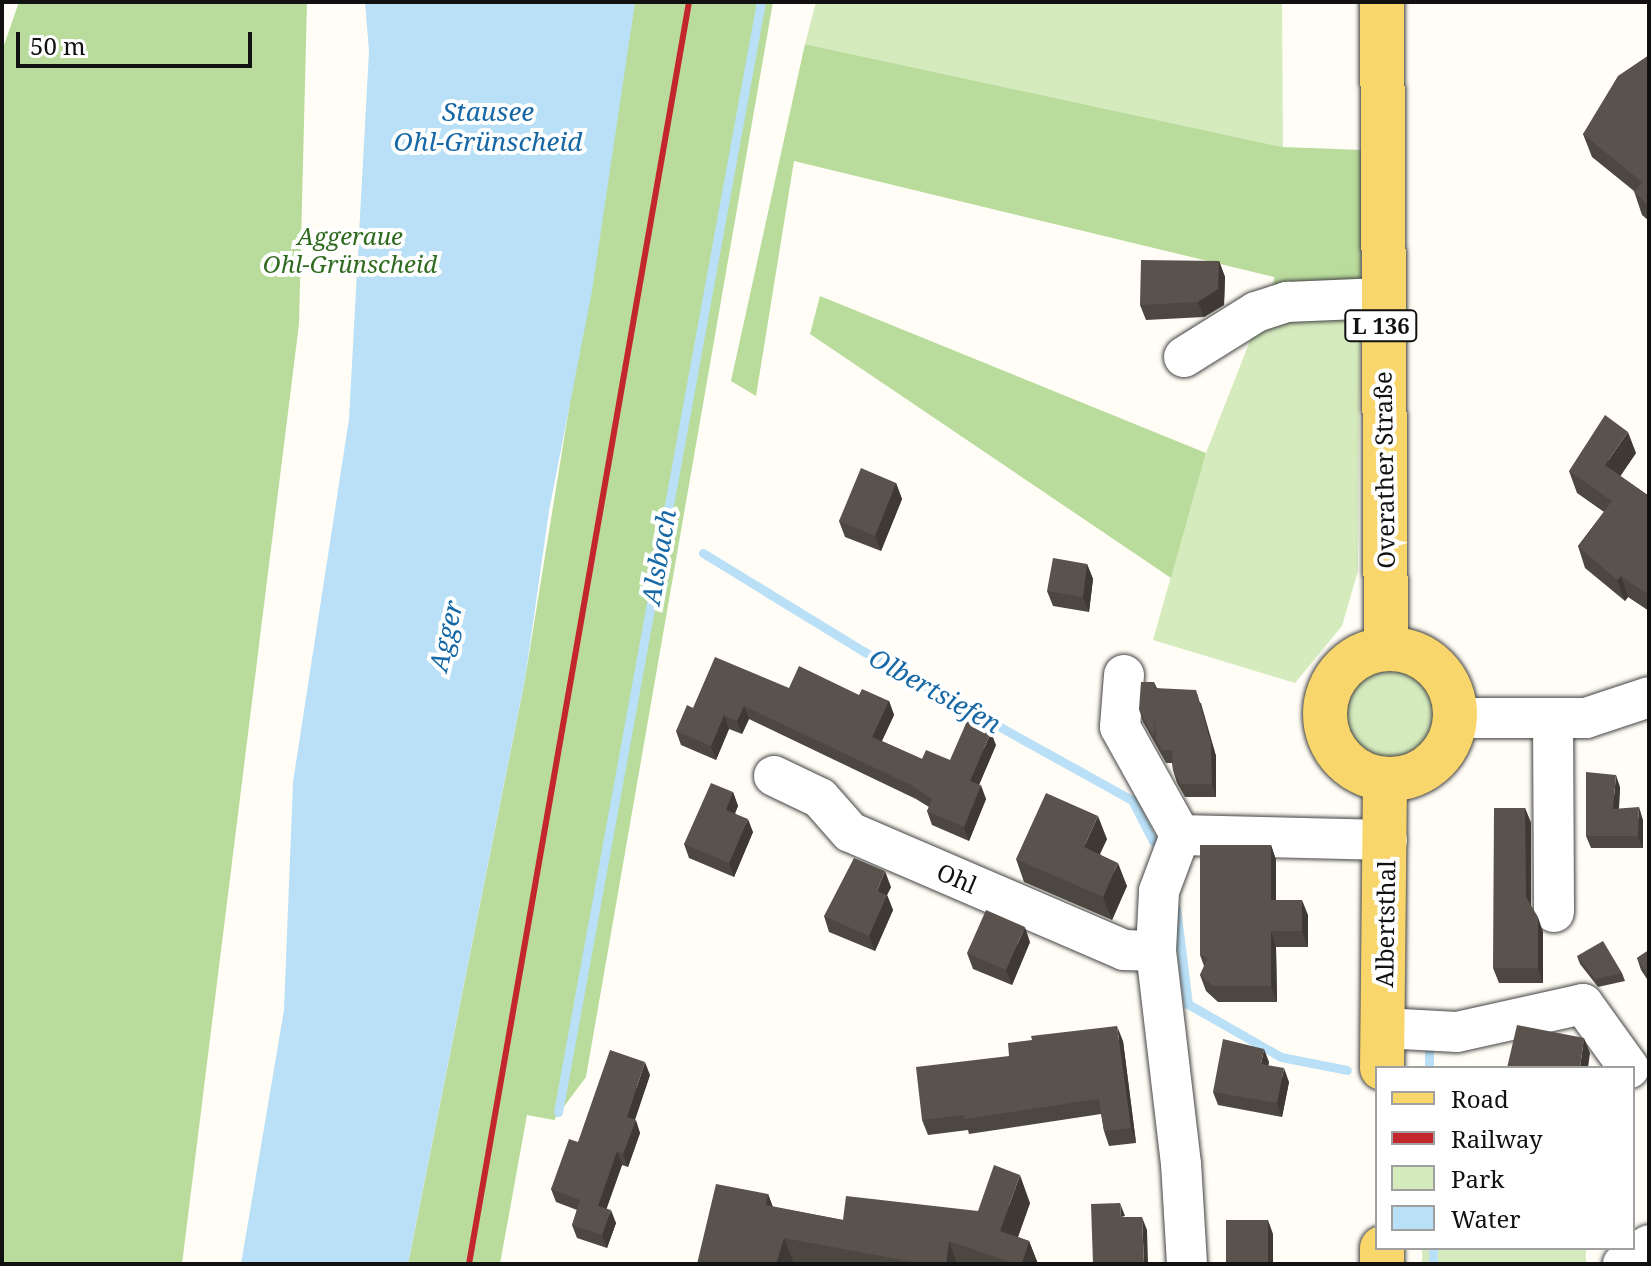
<!DOCTYPE html>
<html>
<head>
<meta charset="utf-8">
<style>
  body { margin:0 }
  #map { position:relative; width:1651px; height:1266px; overflow:hidden; background:#fffdf5; font-family:"Noto Serif",serif }
  div>[style] { position:absolute }
  [style*='--x'] { left:calc(var(--x)*1px); top:calc(var(--y)*1px); width:calc(var(--w)*1px); rotate:calc(var(--a)*1deg) }
  .green>* { inset:0; background:#d5ebbd }
  .round { border-radius:50% }
  .forest>* { inset:0; background:#b9dc9c }
  .water>* { inset:0; background:#b9e0f7 }
  .stream>* { height:9px; margin:-4.5px; padding:0 4.5px; transform-origin:4.5px; border-radius:4.5px; background:#b9e0f7 }
  .roads { filter:drop-shadow(0 0 2px #444) drop-shadow(0 0 2px #444) }
  .minor>* { height:40px; margin:-20px; padding:0 20px; transform-origin:20px; border-radius:20px; background:#fff }
  .major>* { height:44px; margin:-22px; padding:0 22px; transform-origin:22px; border-radius:22px; background:#f9d66b }
  .major>.ring { margin:-22px; padding:0; box-sizing:content-box; background:none; border:44px solid #f9d66b; border-radius:50% }
  .rail>* { height:6px; margin:-3px; padding:0 3px; transform-origin:3px; border-radius:3px; background:#c4262e }
  .wall>* { inset:0; background:#4d4742 }
  .shaded-wall>* { inset:0; background:#3f3936 }
  .building>* { inset:0; background:#5a524d }
  span { translate:-50% -50%; white-space:nowrap; text-align:center; line-height:1.15; -webkit-text-stroke:8px #fff; paint-order:stroke }
  .shield-label span { padding:2px 6px; background:#fff; border:2px solid; border-radius:6px; -webkit-text-stroke-width:0 }
  .shield-label { font-size:22px; color:#111; font-weight:700 }
  .park-label { font-size:24px; color:#2f6b1f; font-style:italic }
  .street-label { font-size:24px; color:#111 }
  .water-label { font-size:26px; color:#1768a6; font-style:italic }
  .frame { position:absolute; inset:0; border:4px solid #111; pointer-events:none }
  .legend { position:absolute; left:1375px; top:1066px; width:260px; height:184px; box-sizing:border-box; background:#fff; border:2px solid #a0a0a0; margin:0; padding:10px 14px; list-style:none; font-size:24px; color:#111 }
  .legend li { display:flex; align-items:center; gap:16px; height:40px }
  .legend b { width:40px; border:2px solid #a0a0a0 }
  .scale { position:absolute; left:16px; top:32px; width:236px; height:36px; box-sizing:border-box; border:4px solid #111; border-top:0; padding-left:10px; font-size:24px; line-height:28px; white-space:nowrap; color:#111; -webkit-text-stroke:6px #fff; paint-order:stroke }
</style>
</head>
<body>
<div id="map">
  <div class="green">
    <div style="clip-path:polygon(816px 2px,1282px 2px,1283px 147px,805px 44px)"></div>
    <div style="clip-path:polygon(1275px 277px,1360px 317px,1358px 571px,1342px 626px,1295px 683px,1153px 640px,1206px 453px)"></div>
    <div class="round" style="left:1345px;top:670px;width:90px;height:90px"></div>
    <div style="clip-path:polygon(1422px 1248px,1586px 1248px,1586px 1264px,1422px 1264px)"></div>
  </div>
  <div class="forest">
    <div style="clip-path:polygon(19px 2px,307px 2px,299px 324px,182px 1264px,2px 1264px,2px 51px)"></div>
    <div style="clip-path:polygon(635px 2px,773px 2px,586px 1077px,554px 1120px,527px 1115px,500px 1264px,408px 1264px,525px 679px)"></div>
    <div style="clip-path:polygon(805px 44px,1283px 147px,1363px 150px,1360px 317px,1281px 323px,1274px 277px,794px 161px,756px 396px,731px 381px)"></div>
    <div style="clip-path:polygon(820px 296px,1206px 453px,1171px 578px,810px 334px)"></div>
  </div>
  <div class="water">
    <div style="clip-path:polygon(365px 2px,635px 2px,592px 291px,549px 511px,525px 679px,408px 1264px,241px 1264px,284px 1010px,293px 782px,349px 419px,369px 51px)"></div>
  </div>
  <div class="stream">
    <div style="--x:703;--y:553;--w:188;--a:31.5"></div>
    <div style="--x:863;--y:651;--w:308;--a:29"></div>
    <div style="--x:1132;--y:800;--w:46;--a:62.9"></div>
    <div style="--x:1176;--y:908;--w:97;--a:82.9"></div>
    <div style="--x:1188;--y:1004;--w:107;--a:29.7"></div>
    <div style="--x:1281;--y:1057;--w:67;--a:11.1"></div>
    <div style="--x:1429;--y:1039;--w:29;--a:90"></div>
    <div style="--x:558;--y:1112;--w:1128;--a:-79.64"></div>
    <div style="--x:1433;--y:1248;--w:16;--a:90"></div>
  </div>
  <div class="roads">
    <div class="minor">
      <div style="--x:1184;--y:357;--w:85;--a:-32"></div>
      <div style="--x:1256;--y:312;--w:33;--a:-18"></div>
      <div style="--x:1287;--y:302;--w:94;--a:-2.4"></div>
      <div style="--x:1124;--y:675;--w:52;--a:94.4"></div>
      <div style="--x:1120;--y:727;--w:124;--a:60.9"></div>
      <div style="--x:1456;--y:718;--w:130;--a:0"></div>
      <div style="--x:1586;--y:718;--w:66;--a:-18.4"></div>
      <div style="--x:1553;--y:718;--w:194;--a:89.7"></div>
      <div style="--x:774;--y:776;--w:51;--a:25.6"></div>
      <div style="--x:820;--y:798;--w:45;--a:48.6"></div>
      <div style="--x:850;--y:832;--w:298;--a:23.3"></div>
      <div style="--x:1124;--y:950;--w:32;--a:2"></div>
      <div style="--x:1383;--y:1028;--w:74;--a:3.1"></div>
      <div style="--x:1457;--y:1032;--w:129;--a:-12.5"></div>
      <div style="--x:1583;--y:1004;--w:79;--a:54.3"></div>
      <div style="--x:1187;--y:1264;--w:100;--a:-93.4"></div>
      <div style="--x:1181;--y:1164;--w:214;--a:-96.7"></div>
      <div style="--x:1156;--y:951;--w:60;--a:-87.1"></div>
      <div style="--x:1159;--y:891;--w:60;--a:-69.4"></div>
      <div style="--x:1180;--y:835;--w:207;--a:1.4"></div>
      <div style="--x:1623;--y:1264;--w:32;--a:-36"></div>
    </div>
    <div class="major">
      <div style="--x:1382;--y:2;--w:647;--a:89.65"></div>
      <div class="ring" style="left:1325px;top:649px;width:86px;height:86px"></div>
      <div style="--x:1382;--y:1068;--w:288;--a:-89.4"></div>
      <div style="--x:1382;--y:1248;--w:16;--a:90"></div>
    </div>
  </div>
  <div class="rail">
    <div style="--x:469;--y:1264;--w:1281;--a:-80.11"></div>
  </div>
  <div class="wall">
    <div style="clip-path:polygon(1649px 55px,1649px 221px,1642px 215px,1634px 191px,1592px 157px,1583px 134px)"></div>
    <div style="clip-path:polygon(1219px 261px,1225px 277px,1224px 305px,1204px 317px,1146px 320px,1140px 305px)"></div>
    <div style="clip-path:polygon(1636px 453px,1620px 476px,1649px 496px,1649px 611px,1628px 597px,1625px 601px,1585px 568px,1578px 546px,1604px 512px,1577px 493px,1569px 471px)"></div>
    <div style="clip-path:polygon(896px 483px,902px 499px,881px 551px,845px 537px,839px 521px)"></div>
    <div style="clip-path:polygon(1087px 564px,1093px 579px,1089px 612px,1053px 606px,1047px 591px)"></div>
    <div style="clip-path:polygon(1154px 682px,1157px 688px,1201px 703px,1216px 756px,1216px 797px,1185px 797px,1177px 783px,1173px 770px,1172px 763px,1166px 763px,1143px 722px,1139px 709px)"></div>
    <div style="clip-path:polygon(789px 688px,859px 695px,889px 701px,894px 715px,882px 741px,922px 759px,950px 760px,996px 745px,979px 785px,986px 799px,969px 841px,932px 825px,927px 811px,929px 807px,916px 799px,749px 719px,742px 734px,729px 729px,716px 760px,681px 745px,676px 731px,693px 708px)"></div>
    <div style="clip-path:polygon(1620px 787px,1619px 809px,1643px 820px,1643px 848px,1591px 848px,1586px 836px)"></div>
    <div style="clip-path:polygon(733px 792px,738px 806px,735px 813px,753px 832px,734px 877px,689px 858px,684px 844px)"></div>
    <div style="clip-path:polygon(1525px 808px,1531px 823px,1531px 906px,1543px 932px,1543px 983px,1499px 983px,1493px 968px)"></div>
    <div style="clip-path:polygon(1107px 839px,1100px 854px,1127px 886px,1112px 920px,1024px 882px,1016px 859px)"></div>
    <div style="clip-path:polygon(1271px 845px,1276px 860px,1276px 900px,1308px 915px,1308px 947px,1276px 947px,1277px 1002px,1218px 1002px,1206px 991px,1200px 975px,1204px 966px,1200px 955px)"></div>
    <div style="clip-path:polygon(891px 887px,887px 895px,893px 910px,875px 951px,829px 932px,824px 916px)"></div>
    <div style="clip-path:polygon(1030px 942px,1012px 985px,973px 969px,967px 953px)"></div>
    <div style="clip-path:polygon(1649px 950px,1649px 982px,1641px 970px,1637px 958px)"></div>
    <div style="clip-path:polygon(1577px 956px,1622px 973px,1625px 981px,1598px 987px,1580px 964px)"></div>
    <div style="clip-path:polygon(1032px 1040px,1123px 1041px,1136px 1143px,1109px 1146px,1104px 1131px,1101px 1114px,969px 1134px,968px 1130px,928px 1135px,922px 1120px)"></div>
    <div style="clip-path:polygon(1269px 1062px,1268px 1065px,1289px 1082px,1282px 1117px,1218px 1105px,1213px 1092px)"></div>
    <div style="clip-path:polygon(650px 1075px,635px 1120px,640px 1133px,628px 1167px,622px 1165px,606px 1209px,616px 1223px,607px 1248px,577px 1238px,572px 1225px,577px 1210px,556px 1202px,551px 1189px,578px 1142px)"></div>
    <div style="clip-path:polygon(768px 1194px,773px 1207px,843px 1220px,978px 1211px,1030px 1203px,1018px 1237px,1029px 1241px,1038px 1264px,697px 1264px)"></div>
  </div>
  <div class="shaded-wall">
    <div style="clip-path:polygon(1219px 261px,1225px 277px,1224px 305px,1204px 317px,1198px 302px)"></div>
    <div style="clip-path:polygon(1628px 432px,1636px 453px,1613px 487px,1605px 465px)"></div>
    <div style="clip-path:polygon(896px 483px,902px 499px,881px 551px,875px 536px)"></div>
    <div style="clip-path:polygon(1087px 564px,1093px 579px,1089px 612px,1083px 597px)"></div>
    <div style="clip-path:polygon(1621px 576px,1628px 597px,1625px 601px,1617px 580px)"></div>
    <div style="clip-path:polygon(1196px 690px,1216px 756px,1216px 797px,1212px 784px)"></div>
    <div style="clip-path:polygon(889px 701px,894px 715px,877px 751px,872px 737px)"></div>
    <div style="clip-path:polygon(744px 706px,749px 719px,742px 734px,737px 721px)"></div>
    <div style="clip-path:polygon(724px 715px,729px 729px,716px 760px,711px 746px)"></div>
    <div style="clip-path:polygon(991px 732px,996px 745px,975px 794px,970px 781px)"></div>
    <div style="clip-path:polygon(1616px 775px,1620px 787px,1618px 822px,1613px 809px)"></div>
    <div style="clip-path:polygon(981px 785px,986px 799px,969px 841px,964px 827px)"></div>
    <div style="clip-path:polygon(733px 792px,738px 806px,731px 823px,726px 810px)"></div>
    <div style="clip-path:polygon(1639px 807px,1643px 820px,1643px 848px,1638px 836px)"></div>
    <div style="clip-path:polygon(1525px 808px,1531px 823px,1531px 912px,1526px 897px)"></div>
    <div style="clip-path:polygon(1098px 816px,1107px 839px,1092px 870px,1084px 847px)"></div>
    <div style="clip-path:polygon(748px 819px,753px 832px,734px 877px,729px 863px)"></div>
    <div style="clip-path:polygon(1271px 845px,1276px 860px,1276px 916px,1271px 900px)"></div>
    <div style="clip-path:polygon(1118px 863px,1127px 886px,1112px 920px,1103px 897px)"></div>
    <div style="clip-path:polygon(885px 871px,891px 887px,887px 895px,893px 910px,875px 951px,869px 936px,877px 891px)"></div>
    <div style="clip-path:polygon(1302px 900px,1308px 915px,1308px 947px,1302px 931px)"></div>
    <div style="clip-path:polygon(1538px 917px,1543px 932px,1543px 983px,1538px 968px)"></div>
    <div style="clip-path:polygon(1025px 927px,1030px 942px,1012px 985px,1006px 970px)"></div>
    <div style="clip-path:polygon(1271px 931px,1276px 947px,1277px 1002px,1271px 986px)"></div>
    <div style="clip-path:polygon(1117px 1026px,1123px 1041px,1136px 1143px,1131px 1128px)"></div>
    <div style="clip-path:polygon(1584px 1038px,1590px 1053px,1588px 1068px,1580px 1068px)"></div>
    <div style="clip-path:polygon(1264px 1049px,1269px 1062px,1266px 1077px,1261px 1064px)"></div>
    <div style="clip-path:polygon(645px 1062px,650px 1075px,631px 1130px,627px 1117px)"></div>
    <div style="clip-path:polygon(1284px 1068px,1289px 1082px,1282px 1117px,1277px 1103px)"></div>
    <div style="clip-path:polygon(636px 1120px,640px 1133px,628px 1167px,623px 1154px)"></div>
    <div style="clip-path:polygon(617px 1151px,622px 1165px,603px 1219px,598px 1206px)"></div>
    <div style="clip-path:polygon(1020px 1175px,1030px 1203px,1010px 1259px,1000px 1231px)"></div>
    <div style="clip-path:polygon(768px 1194px,778px 1222px,766px 1205px)"></div>
    <div style="clip-path:polygon(1120px 1203px,1125px 1216px,1121px 1217px)"></div>
    <div style="clip-path:polygon(611px 1210px,616px 1223px,607px 1248px,602px 1235px)"></div>
    <div style="clip-path:polygon(1142px 1217px,1147px 1230px,1148px 1264px,1144px 1264px)"></div>
    <div style="clip-path:polygon(1268px 1220px,1273px 1234px,1273px 1264px,1268px 1264px)"></div>
    <div style="clip-path:polygon(784px 1238px,794px 1264px,776px 1264px)"></div>
    <div style="clip-path:polygon(949px 1241px,957px 1264px,946px 1264px)"></div>
    <div style="clip-path:polygon(1029px 1241px,1038px 1264px,1022px 1264px)"></div>
  </div>
  <div class="building">
    <div style="clip-path:polygon(1649px 55px,1649px 206px,1634px 192px,1642px 182px,1583px 134px,1618px 76px)"></div>
    <div style="clip-path:polygon(1141px 260px,1219px 261px,1218px 289px,1198px 302px,1140px 305px)"></div>
    <div style="clip-path:polygon(1605px 415px,1628px 432px,1605px 465px,1649px 496px,1649px 595px,1621px 576px,1617px 580px,1578px 546px,1612px 501px,1569px 471px)"></div>
    <div style="clip-path:polygon(861px 468px,896px 483px,875px 536px,839px 521px)"></div>
    <div style="clip-path:polygon(1053px 558px,1087px 564px,1083px 597px,1047px 591px)"></div>
    <div style="clip-path:polygon(715px 657px,789px 688px,799px 666px,859px 695px,862px 689px,889px 701px,872px 737px,922px 759px,926px 750px,950px 760px,967px 721px,991px 732px,970px 781px,981px 785px,964px 827px,927px 811px,932px 799px,911px 785px,744px 706px,737px 721px,724px 715px,711px 746px,676px 731px,687px 705px,693px 708px)"></div>
    <div style="clip-path:polygon(1141px 682px,1154px 682px,1154px 688px,1196px 690px,1211px 743px,1212px 784px,1181px 784px,1173px 770px,1172px 750px,1162px 750px,1156px 739px,1155px 718px,1154px 737px,1139px 709px)"></div>
    <div style="clip-path:polygon(1586px 772px,1616px 775px,1613px 809px,1639px 807px,1638px 836px,1586px 836px)"></div>
    <div style="clip-path:polygon(711px 783px,733px 792px,726px 810px,748px 819px,729px 863px,684px 844px)"></div>
    <div style="clip-path:polygon(1046px 793px,1098px 816px,1084px 847px,1118px 863px,1103px 897px,1016px 859px)"></div>
    <div style="clip-path:polygon(1494px 808px,1525px 808px,1526px 897px,1538px 917px,1538px 968px,1493px 968px)"></div>
    <div style="clip-path:polygon(1200px 845px,1271px 845px,1271px 900px,1302px 900px,1302px 931px,1271px 931px,1271px 986px,1213px 986px,1200px 975px,1208px 958px,1200px 955px)"></div>
    <div style="clip-path:polygon(854px 858px,885px 871px,877px 891px,887px 895px,869px 936px,824px 916px)"></div>
    <div style="clip-path:polygon(986px 910px,1025px 927px,1006px 970px,967px 953px)"></div>
    <div style="clip-path:polygon(1603px 941px,1622px 973px,1595px 979px,1577px 956px)"></div>
    <div style="clip-path:polygon(1649px 950px,1649px 977px,1637px 958px)"></div>
    <div style="clip-path:polygon(1517px 1025px,1584px 1038px,1580px 1068px,1507px 1068px)"></div>
    <div style="clip-path:polygon(1117px 1026px,1131px 1128px,1104px 1131px,1099px 1099px,964px 1119px,963px 1115px,922px 1120px,916px 1067px,1009px 1056px,1008px 1043px,1032px 1040px,1031px 1036px)"></div>
    <div style="clip-path:polygon(1223px 1039px,1264px 1049px,1261px 1064px,1284px 1068px,1277px 1103px,1213px 1092px)"></div>
    <div style="clip-path:polygon(610px 1050px,645px 1062px,627px 1117px,636px 1120px,623px 1154px,617px 1151px,598px 1206px,611px 1210px,602px 1235px,572px 1225px,580px 1200px,551px 1189px,569px 1139px,578px 1142px)"></div>
    <div style="clip-path:polygon(994px 1165px,1020px 1175px,1000px 1231px,1029px 1241px,1022px 1264px,1016px 1264px,949px 1241px,946px 1264px,924px 1264px,784px 1238px,776px 1264px,697px 1264px,716px 1184px,768px 1194px,766px 1205px,843px 1220px,846px 1196px,978px 1211px)"></div>
    <div style="clip-path:polygon(1120px 1203px,1121px 1217px,1142px 1217px,1144px 1264px,1093px 1264px,1091px 1204px)"></div>
    <div style="clip-path:polygon(1226px 1220px,1268px 1220px,1268px 1264px,1226px 1264px)"></div>
  </div>
  <div class="shield-label">
    <span style="left:1381px;top:326px">L 136</span>
  </div>
  <div class="park-label">
    <span style="left:350px;top:250px">Aggeraue<br>Ohl-Grünscheid</span>
  </div>
  <div class="street-label">
    <span style="left:1384px;top:470px;rotate:-91deg">Overather Straße</span>
    <span style="left:957px;top:878px;rotate:23deg">Ohl</span>
    <span style="left:1385px;top:924px;rotate:-89deg">Albertsthal</span>
  </div>
  <div class="water-label">
    <span style="left:488px;top:127px">Stausee<br>Ohl-Grünscheid</span>
    <span style="left:659px;top:557px;rotate:-80deg">Alsbach</span>
    <span style="left:446px;top:636px;rotate:-77deg">Agger</span>
    <span style="left:935px;top:691px;rotate:29deg">Olbertsiefen</span>
  </div>
  <div class="frame"></div>
  <ul class="legend">
  <li><b style="height:10px;background:#f9d66b"></b>Road</li>
  <li><b style="height:10px;background:#c4262e"></b>Railway</li>
  <li><b style="height:22px;background:#d5ebbd"></b>Park</li>
  <li><b style="height:22px;background:#b9e0f7"></b>Water</li>
  </ul>
  <div class="scale">50 m</div>
</div>
</body>
</html>
